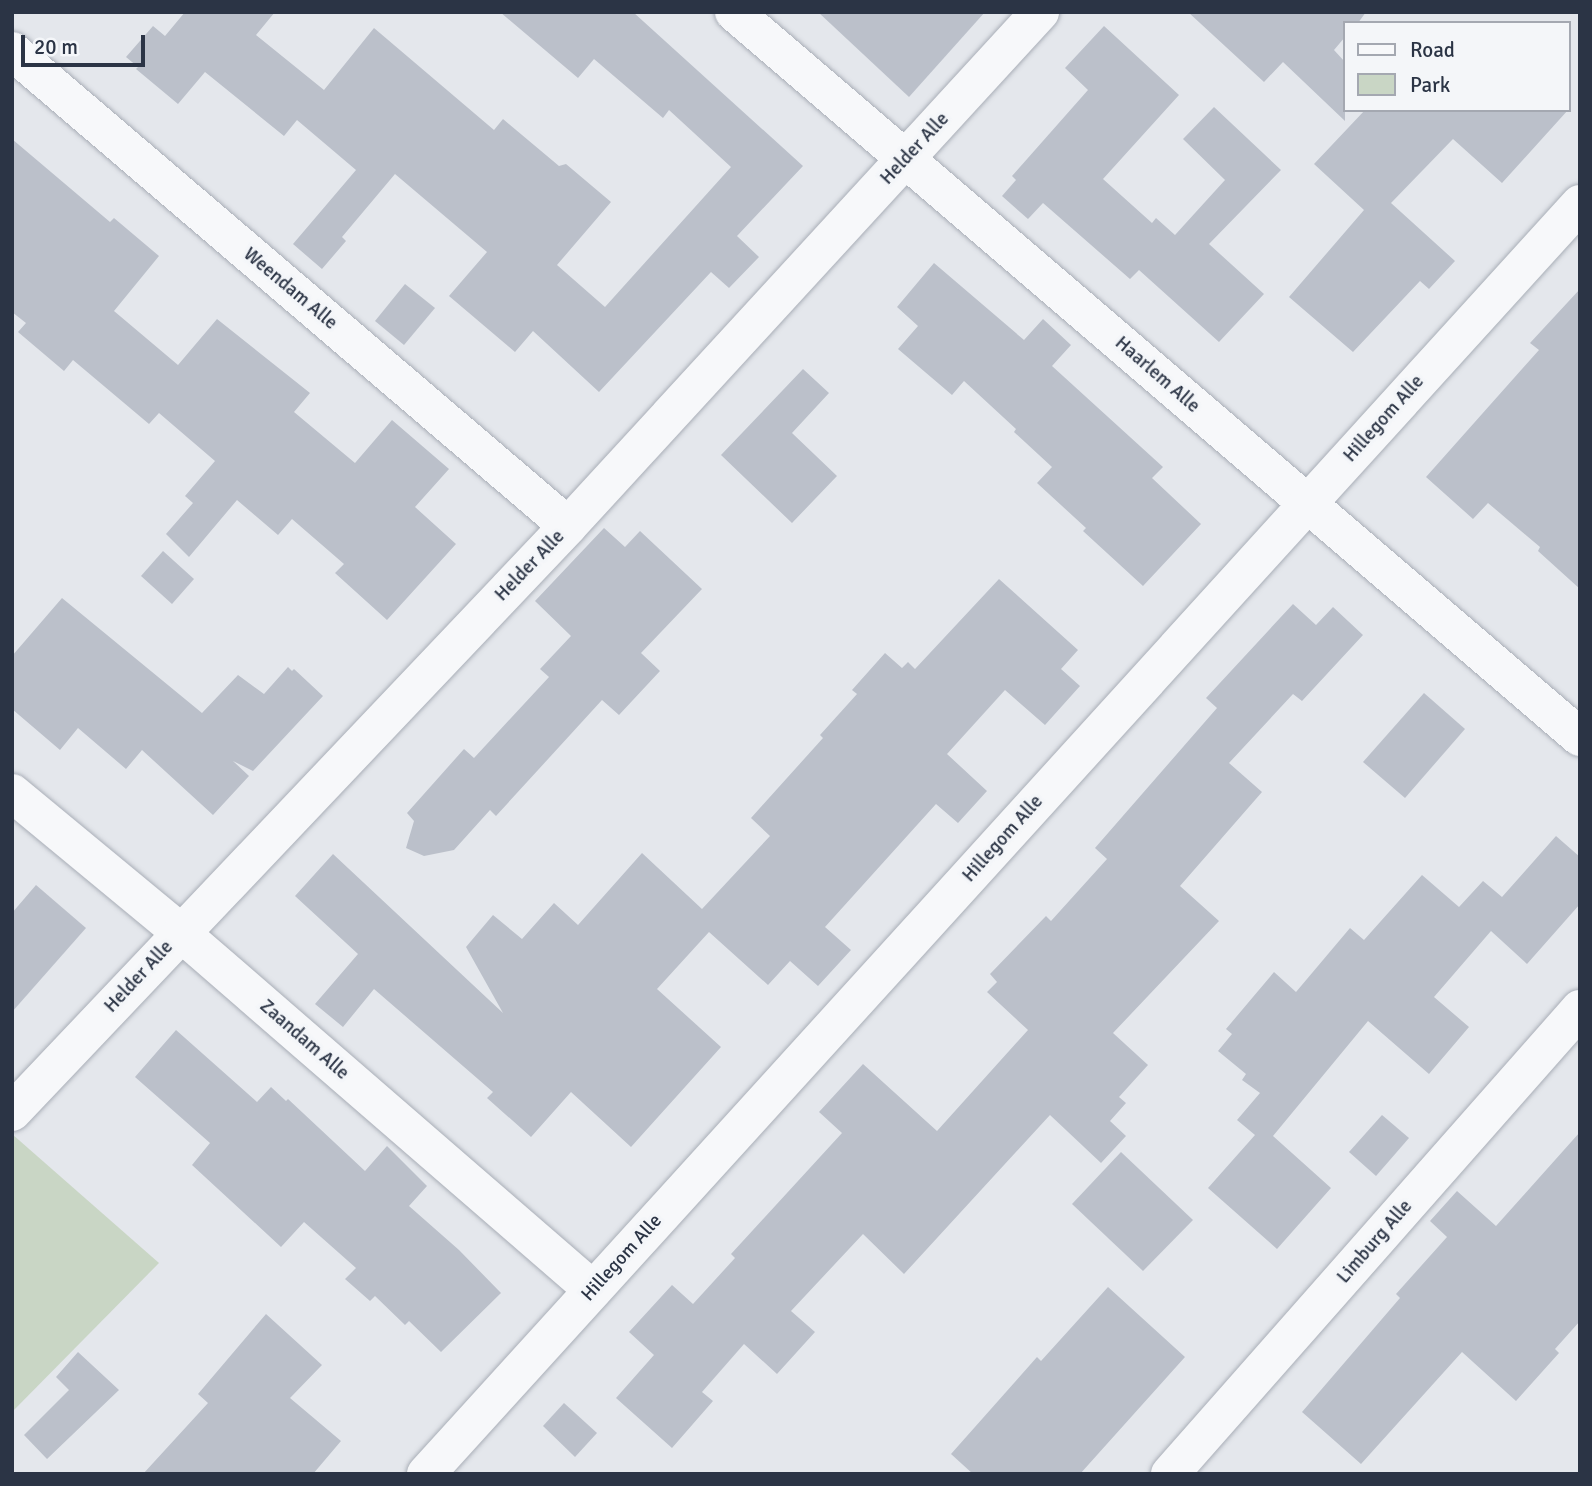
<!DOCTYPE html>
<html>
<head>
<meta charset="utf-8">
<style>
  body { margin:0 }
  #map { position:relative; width:1592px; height:1486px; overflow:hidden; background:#e4e7ec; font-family:Signika,sans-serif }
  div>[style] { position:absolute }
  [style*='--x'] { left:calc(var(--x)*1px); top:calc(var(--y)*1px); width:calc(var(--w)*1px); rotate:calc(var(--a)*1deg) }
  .green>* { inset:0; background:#c9d6c5 }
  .building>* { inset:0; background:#bbc0ca }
  .roads { filter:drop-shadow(0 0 2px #a9aeb7) drop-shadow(0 0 2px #a9aeb7) }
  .minor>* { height:38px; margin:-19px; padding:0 19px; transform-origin:19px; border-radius:19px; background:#f7f8fa }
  span { translate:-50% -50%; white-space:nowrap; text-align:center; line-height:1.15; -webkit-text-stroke:7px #f4f6f9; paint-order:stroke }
  .street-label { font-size:19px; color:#2b3445 }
  .frame { position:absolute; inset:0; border:14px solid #2b3445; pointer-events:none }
  .legend { position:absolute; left:1343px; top:21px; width:228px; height:91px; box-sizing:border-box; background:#f4f6f9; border:2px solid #a4a8b1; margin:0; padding:9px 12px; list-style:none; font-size:21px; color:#2b3445 }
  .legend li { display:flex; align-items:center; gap:14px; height:35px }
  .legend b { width:35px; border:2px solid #a4a8b1 }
  .scale { position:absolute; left:21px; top:35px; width:124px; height:32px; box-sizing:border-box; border:4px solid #2b3445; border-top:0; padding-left:9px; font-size:21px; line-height:24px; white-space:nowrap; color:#2b3445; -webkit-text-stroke:5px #f4f6f9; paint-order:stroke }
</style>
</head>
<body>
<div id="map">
  <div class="green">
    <div style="clip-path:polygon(12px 1134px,159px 1263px,12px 1412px)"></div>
  </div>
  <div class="building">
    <div style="clip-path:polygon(185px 12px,275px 12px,256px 35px,324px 90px,374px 28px,494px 130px,503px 119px,559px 166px,566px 164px,611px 202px,557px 265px,605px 307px,731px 167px,669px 110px,663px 118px,594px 59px,578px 78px,500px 12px,633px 12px,803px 166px,737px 236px,759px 257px,729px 288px,711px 272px,599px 392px,533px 331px,515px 352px,449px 296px,487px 252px,395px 174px,342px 237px,346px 241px,322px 269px,293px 244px,356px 170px,297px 120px,284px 136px,205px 72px,178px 104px,136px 69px,138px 67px,126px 57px,153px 26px,165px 36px)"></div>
    <div style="clip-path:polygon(818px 12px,985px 12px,909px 97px)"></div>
    <div style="clip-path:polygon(1188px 12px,1366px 12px,1358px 23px,1345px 23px,1345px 37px,1334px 50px,1345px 62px,1345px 121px,1283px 62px,1264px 82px)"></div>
    <div style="clip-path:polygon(1104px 26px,1179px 95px,1103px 179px,1152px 223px,1156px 218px,1175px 235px,1225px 180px,1183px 139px,1214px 107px,1281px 170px,1209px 244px,1264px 294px,1219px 342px,1139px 270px,1130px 279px,1043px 203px,1028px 219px,1002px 196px,1016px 180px,1012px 176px,1088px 90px,1065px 68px)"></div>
    <div style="clip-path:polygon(1365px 110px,1568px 110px,1502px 183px,1453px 139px,1391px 203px,1455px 261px,1429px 289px,1420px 281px,1353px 352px,1289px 297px,1364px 210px,1314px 164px)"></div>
    <div style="clip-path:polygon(12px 139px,110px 222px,114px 218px,159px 256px,114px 311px,178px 365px,217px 319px,310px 393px,294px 412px,355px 463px,392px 420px,449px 469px,415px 507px,456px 544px,387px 620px,335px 573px,344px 564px,292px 519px,278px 535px,237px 500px,189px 557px,166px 534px,193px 503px,185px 496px,215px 461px,159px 413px,149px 424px,73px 360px,64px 371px,18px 332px,26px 323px,12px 312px)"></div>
    <div style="clip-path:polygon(934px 263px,1024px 340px,1043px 319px,1071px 345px,1052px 366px,1163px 467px,1152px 478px,1201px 524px,1143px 586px,1083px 531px,1086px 528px,1037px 483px,1052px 467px,1014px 432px,1016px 429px,964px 381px,952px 395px,898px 349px,918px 326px,897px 307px)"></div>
    <div style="clip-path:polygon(405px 284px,435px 308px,404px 345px,375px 321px)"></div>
    <div style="clip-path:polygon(1580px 289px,1580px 589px,1538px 551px,1540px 547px,1488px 503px,1473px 519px,1426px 477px,1539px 350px,1530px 343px)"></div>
    <div style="clip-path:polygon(803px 369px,829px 393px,792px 433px,837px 476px,792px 523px,721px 455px)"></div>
    <div style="clip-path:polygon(604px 528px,625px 547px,640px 531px,702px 589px,641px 653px,660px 671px,619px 715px,602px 700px,496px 816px,490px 810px,454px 850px,424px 856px,406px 848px,414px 821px,407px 813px,464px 749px,474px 758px,549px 677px,540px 669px,571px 636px,535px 601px)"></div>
    <div style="clip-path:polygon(163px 551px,194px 579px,172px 604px,141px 576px)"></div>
    <div style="clip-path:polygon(999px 579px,1078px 650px,1061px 669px,1080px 686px,1045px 725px,1005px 690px,947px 754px,987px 791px,958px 823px,936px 804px,825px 927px,851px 950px,818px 986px,790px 961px,768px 985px,709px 932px,657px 989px,721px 1047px,631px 1147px,571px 1092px,531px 1137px,487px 1098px,493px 1092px,374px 989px,343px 1027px,315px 1004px,358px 954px,295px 896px,333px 854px,503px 1013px,466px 947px,493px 915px,522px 939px,554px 903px,578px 925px,642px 853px,702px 909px,770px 836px,751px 818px,823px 738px,820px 735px,857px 694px,852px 690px,885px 653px,902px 668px,908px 662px,915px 669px)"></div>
    <div style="clip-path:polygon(62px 598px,202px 713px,238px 675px,264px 694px,288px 667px,292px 671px,294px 669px,323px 696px,253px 771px,233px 761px,249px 776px,213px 815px,142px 750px,126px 769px,78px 728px,60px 750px,12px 709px,12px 656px)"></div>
    <div style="clip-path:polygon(1293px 604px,1316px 625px,1333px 607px,1363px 635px,1302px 701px,1293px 694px,1229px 763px,1262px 792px,1180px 886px,1219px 921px,1113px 1033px,1148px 1065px,1119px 1097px,1126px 1103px,1110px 1121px,1126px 1136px,1101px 1163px,1050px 1115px,904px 1274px,863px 1234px,791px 1311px,815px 1332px,777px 1374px,744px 1344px,702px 1392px,713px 1401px,672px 1448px,616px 1398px,654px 1355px,629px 1332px,672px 1285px,693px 1304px,735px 1258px,731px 1254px,842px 1133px,819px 1112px,863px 1064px,937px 1131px,1028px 1030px,987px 992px,997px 982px,990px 974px,1046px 916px,1051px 921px,1107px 859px,1095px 848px,1217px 708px,1206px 698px)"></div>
    <div style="clip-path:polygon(1424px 693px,1465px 729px,1405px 798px,1363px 762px)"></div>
    <div style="clip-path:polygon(1556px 836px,1580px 857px,1580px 904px,1527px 964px,1491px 931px,1434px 997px,1469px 1027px,1429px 1074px,1368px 1021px,1273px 1136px,1331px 1188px,1277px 1249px,1208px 1188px,1255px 1135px,1237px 1120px,1260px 1093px,1242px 1080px,1246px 1074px,1218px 1051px,1232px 1034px,1226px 1029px,1274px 972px,1296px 992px,1350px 928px,1364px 940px,1422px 875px,1459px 907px,1483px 881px,1502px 897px)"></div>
    <div style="clip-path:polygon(36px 885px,86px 928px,12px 1012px,12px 913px)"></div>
    <div style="clip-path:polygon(176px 1030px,257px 1102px,271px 1087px,286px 1101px,288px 1099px,365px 1171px,387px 1146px,427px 1186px,409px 1206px,459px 1250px,501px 1293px,441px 1352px,409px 1321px,405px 1325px,375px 1296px,370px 1301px,345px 1279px,356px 1268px,304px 1222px,281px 1247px,192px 1165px,210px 1143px,135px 1077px)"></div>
    <div style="clip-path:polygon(1382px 1115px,1409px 1138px,1376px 1176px,1349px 1152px)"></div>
    <div style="clip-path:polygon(1580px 1132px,1580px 1321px,1555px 1349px,1559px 1353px,1516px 1401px,1462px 1352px,1361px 1464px,1302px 1412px,1400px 1298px,1396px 1294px,1447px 1237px,1430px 1221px,1457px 1191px,1496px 1226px)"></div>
    <div style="clip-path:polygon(1121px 1152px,1193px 1220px,1143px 1271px,1072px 1204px)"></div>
    <div style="clip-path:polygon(1108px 1287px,1185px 1357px,1080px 1474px,973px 1474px,951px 1454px,1037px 1357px,1041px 1361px)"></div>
    <div style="clip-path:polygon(266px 1314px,322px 1365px,290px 1398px,341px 1441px,313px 1474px,143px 1474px,208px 1403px,198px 1394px)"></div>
    <div style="clip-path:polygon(78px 1352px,119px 1390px,47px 1459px,24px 1435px,69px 1390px,56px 1377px)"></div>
    <div style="clip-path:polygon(564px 1403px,597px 1433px,575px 1457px,543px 1426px)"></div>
  </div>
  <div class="roads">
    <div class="minor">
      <div style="--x:734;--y:12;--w:1114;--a:40.6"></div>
      <div style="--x:12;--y:51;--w:731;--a:40.51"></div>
      <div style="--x:12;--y:793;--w:219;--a:39.6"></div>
      <div style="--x:181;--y:933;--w:545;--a:40.91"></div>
      <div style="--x:12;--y:1112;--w:808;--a:-46.5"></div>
      <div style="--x:568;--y:526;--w:698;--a:-47.44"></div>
      <div style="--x:426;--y:1474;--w:1716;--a:-47.74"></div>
      <div style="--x:1170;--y:1474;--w:620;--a:-48.6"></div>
    </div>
  </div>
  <div class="street-label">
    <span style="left:915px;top:149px;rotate:-47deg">Helder Alle</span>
    <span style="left:290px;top:289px;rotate:40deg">Weendam Alle</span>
    <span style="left:1157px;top:375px;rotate:41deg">Haarlem Alle</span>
    <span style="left:1384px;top:419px;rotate:-48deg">Hillegom Alle</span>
    <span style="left:530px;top:566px;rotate:-46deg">Helder Alle</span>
    <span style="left:1003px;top:839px;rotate:-48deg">Hillegom Alle</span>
    <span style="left:139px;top:977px;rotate:-47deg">Helder Alle</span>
    <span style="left:304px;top:1040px;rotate:41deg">Zaandam Alle</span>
    <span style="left:1375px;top:1242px;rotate:-49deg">Limburg Alle</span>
    <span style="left:622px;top:1258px;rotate:-48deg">Hillegom Alle</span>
  </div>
  <div class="frame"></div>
  <ul class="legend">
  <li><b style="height:9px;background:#f7f8fa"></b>Road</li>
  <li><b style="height:19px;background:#c9d6c5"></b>Park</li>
  </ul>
  <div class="scale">20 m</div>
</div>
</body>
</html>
